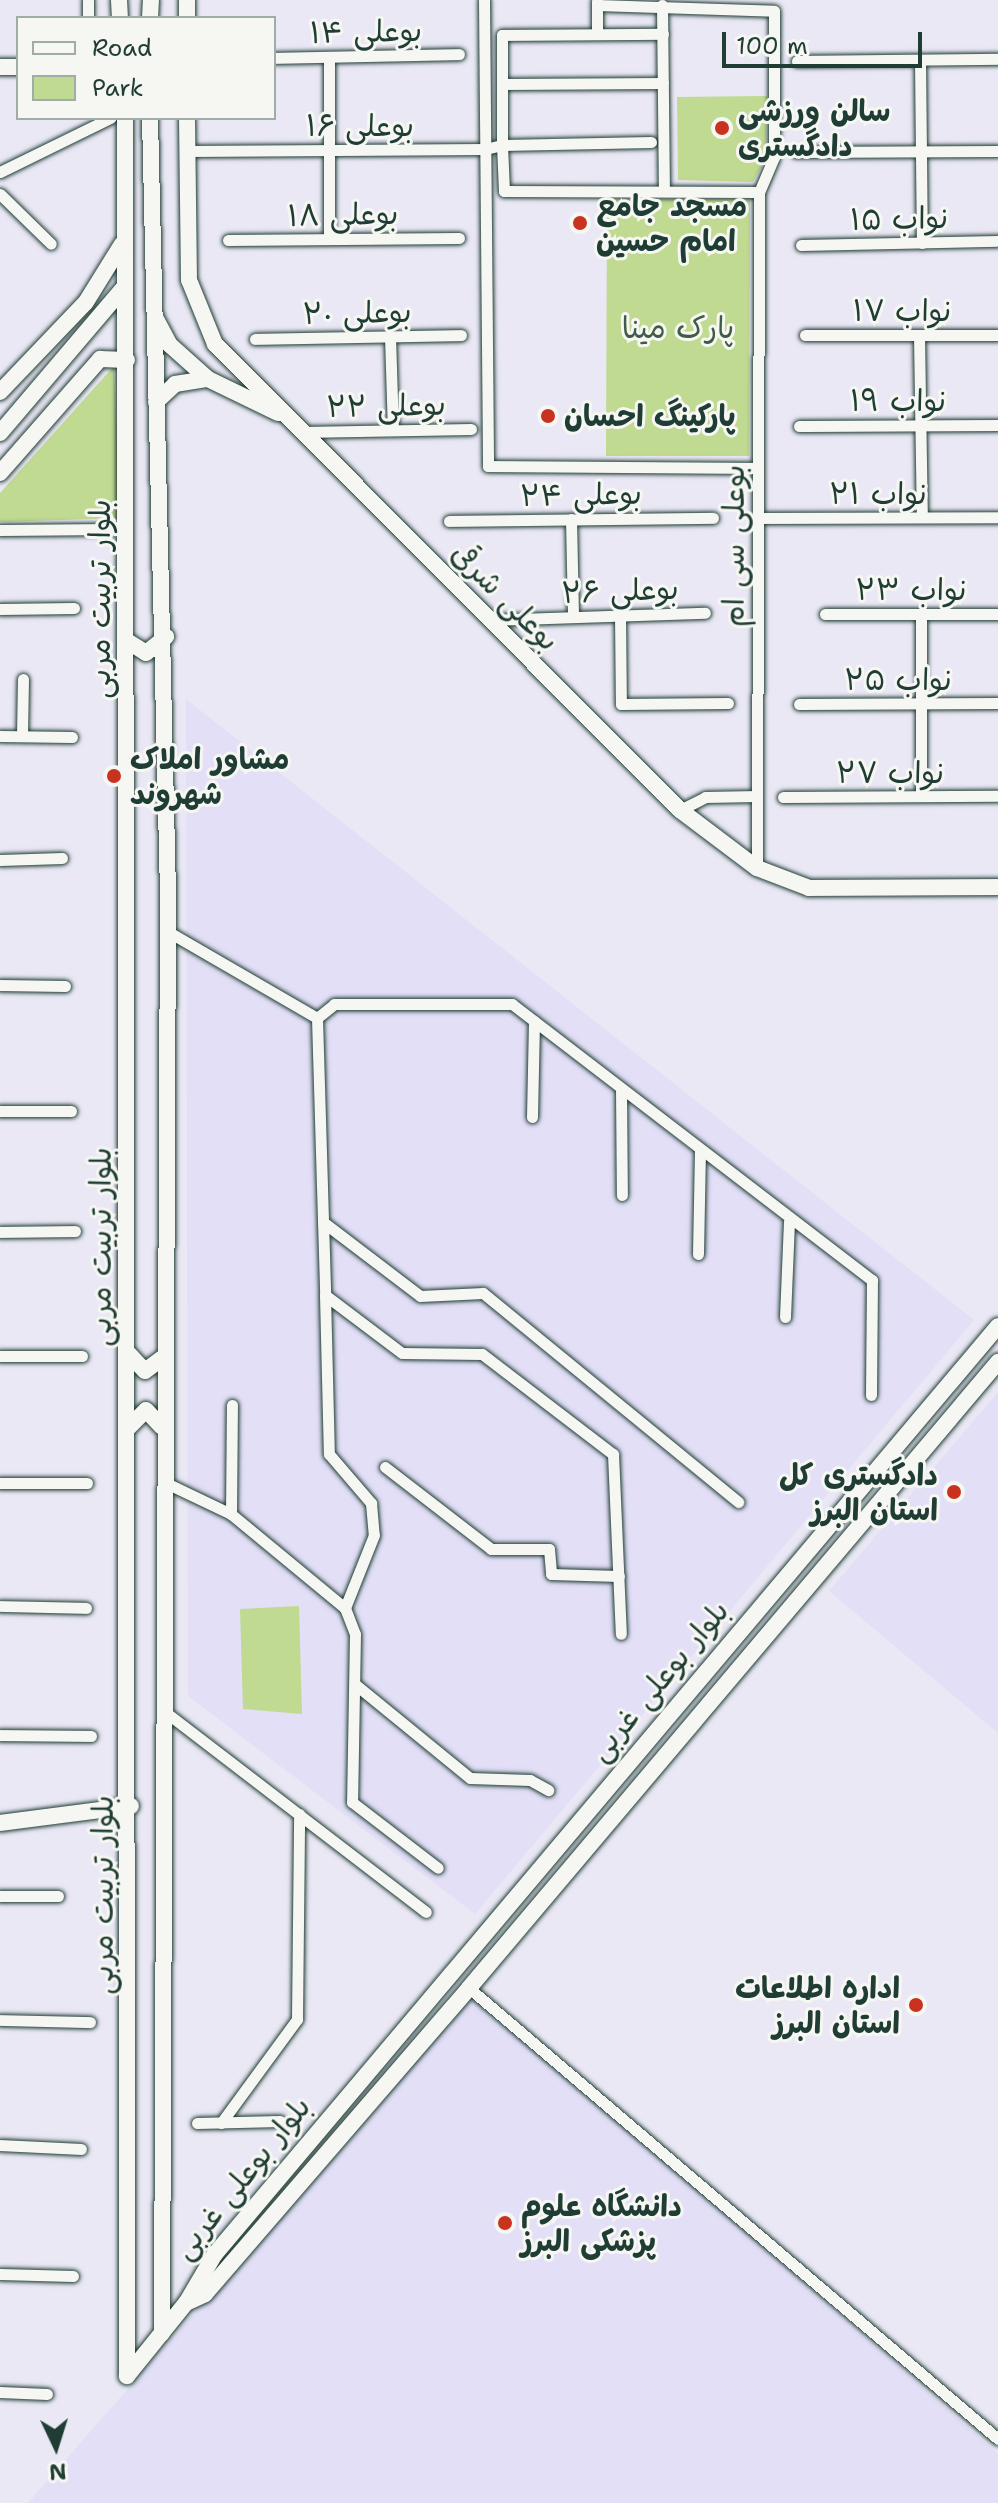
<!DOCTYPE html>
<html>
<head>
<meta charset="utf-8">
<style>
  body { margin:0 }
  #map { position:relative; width:998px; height:2503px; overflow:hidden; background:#eae8f5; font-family:"Shantell Sans","Playpen Sans Arabic",sans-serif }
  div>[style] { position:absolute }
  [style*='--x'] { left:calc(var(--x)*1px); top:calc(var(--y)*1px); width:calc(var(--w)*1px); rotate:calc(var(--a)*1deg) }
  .built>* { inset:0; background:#e2dff7 }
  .green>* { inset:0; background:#c0da91 }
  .roads { filter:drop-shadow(0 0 2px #1f3d34) drop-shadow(0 0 2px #1f3d34) }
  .street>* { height:11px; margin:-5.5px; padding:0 5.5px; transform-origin:5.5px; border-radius:5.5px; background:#f6f6f2 }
  .secondary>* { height:16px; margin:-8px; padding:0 8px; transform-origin:8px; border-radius:8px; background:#f6f6f2 }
  .dots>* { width:22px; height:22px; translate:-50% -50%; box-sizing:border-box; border:4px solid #f6f6f2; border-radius:50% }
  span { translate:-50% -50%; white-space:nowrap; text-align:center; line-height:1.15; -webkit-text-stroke:6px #f6f6f2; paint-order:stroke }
  .street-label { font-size:30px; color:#1f3d34 }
  .poi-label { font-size:30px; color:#1f3d34; font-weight:700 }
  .left { translate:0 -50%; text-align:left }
  .right { translate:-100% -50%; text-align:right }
  .park-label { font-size:30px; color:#3f5c47 }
  .legend { position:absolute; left:16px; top:16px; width:260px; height:104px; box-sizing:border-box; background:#f6f6f2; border:2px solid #a0aca6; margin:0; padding:10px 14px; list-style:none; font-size:24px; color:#1f3d34 }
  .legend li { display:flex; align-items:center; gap:16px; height:40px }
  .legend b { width:40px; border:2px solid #a0aca6 }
  .north { position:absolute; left:16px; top:2407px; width:80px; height:80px; -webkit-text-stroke:6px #f6f6f2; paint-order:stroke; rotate:176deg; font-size:22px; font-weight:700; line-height:32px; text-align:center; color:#1f3d34 }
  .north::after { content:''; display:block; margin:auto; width:28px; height:36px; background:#1f3d34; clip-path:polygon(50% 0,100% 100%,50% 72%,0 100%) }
  .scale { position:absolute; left:722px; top:32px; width:200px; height:36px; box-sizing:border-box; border:4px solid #1f3d34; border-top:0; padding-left:10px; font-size:24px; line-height:28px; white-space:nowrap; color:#1f3d34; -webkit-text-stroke:6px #f6f6f2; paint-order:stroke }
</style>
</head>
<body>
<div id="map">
  <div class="built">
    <div style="clip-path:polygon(186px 699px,974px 1320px,475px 1914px,188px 1696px)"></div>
    <div style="clip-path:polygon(998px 1392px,998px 1733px,829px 1591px)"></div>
    <div style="clip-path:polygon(475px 1991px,998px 2454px,998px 2503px,28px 2503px)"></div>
  </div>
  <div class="green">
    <div style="clip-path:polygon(767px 96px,766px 159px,753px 182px,678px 180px,677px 97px)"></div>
    <div style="clip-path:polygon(607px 199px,750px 199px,749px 456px,606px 456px)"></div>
    <div style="clip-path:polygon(114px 366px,120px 518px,0 522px,0 493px)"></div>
    <div style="clip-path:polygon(299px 1606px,302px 1714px,243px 1709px,240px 1609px)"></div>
  </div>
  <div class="roads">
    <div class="street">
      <div style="--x:88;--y:0;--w:18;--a:90"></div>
      <div style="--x:484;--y:0;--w:466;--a:89.5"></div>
      <div style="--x:488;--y:466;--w:270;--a:0.4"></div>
      <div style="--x:597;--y:5;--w:177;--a:1.9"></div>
      <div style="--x:774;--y:11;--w:146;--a:90"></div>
      <div style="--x:774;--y:157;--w:38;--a:113"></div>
      <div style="--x:759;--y:192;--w:676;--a:90.17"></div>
      <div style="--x:662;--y:5;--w:185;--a:89.4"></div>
      <div style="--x:597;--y:34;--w:33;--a:-90"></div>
      <div style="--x:329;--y:57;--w:182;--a:90"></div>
      <div style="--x:274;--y:58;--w:185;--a:-1.2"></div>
      <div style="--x:920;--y:60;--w:183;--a:89.4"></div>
      <div style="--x:797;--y:61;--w:201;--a:-0.6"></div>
      <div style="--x:502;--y:84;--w:161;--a:-0.4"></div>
      <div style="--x:651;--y:142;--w:149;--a:178.8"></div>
      <div style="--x:502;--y:145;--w:46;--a:87.5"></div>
      <div style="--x:504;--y:191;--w:255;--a:0.2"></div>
      <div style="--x:188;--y:151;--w:297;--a:-0.4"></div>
      <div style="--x:485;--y:149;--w:17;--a:-13"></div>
      <div style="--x:502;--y:145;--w:110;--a:-90"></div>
      <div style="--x:502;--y:35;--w:161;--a:-0.4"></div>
      <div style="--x:796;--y:152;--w:202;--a:-0.3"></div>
      <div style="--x:0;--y:172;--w:123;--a:-26.1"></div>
      <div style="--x:0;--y:194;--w:71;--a:44.4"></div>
      <div style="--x:228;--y:240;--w:231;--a:-0.5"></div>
      <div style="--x:801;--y:245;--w:197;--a:-1.2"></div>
      <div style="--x:805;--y:335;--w:193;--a:0"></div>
      <div style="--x:919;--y:335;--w:182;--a:89.1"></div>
      <div style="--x:390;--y:336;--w:94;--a:88.2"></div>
      <div style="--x:255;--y:339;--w:206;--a:-1.1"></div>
      <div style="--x:799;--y:426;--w:199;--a:-0.3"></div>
      <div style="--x:302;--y:432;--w:169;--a:-1"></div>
      <div style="--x:758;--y:518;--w:240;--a:-0.2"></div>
      <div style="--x:571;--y:519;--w:97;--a:88.8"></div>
      <div style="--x:449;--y:521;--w:264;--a:-0.7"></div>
      <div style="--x:0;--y:530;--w:111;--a:-0.5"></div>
      <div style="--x:0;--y:609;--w:74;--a:-0.8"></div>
      <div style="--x:825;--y:614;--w:173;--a:0"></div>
      <div style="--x:921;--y:614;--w:182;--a:90"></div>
      <div style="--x:620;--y:615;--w:89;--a:89.4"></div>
      <div style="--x:621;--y:704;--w:107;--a:-0.5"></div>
      <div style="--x:489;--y:620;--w:216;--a:-1.9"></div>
      <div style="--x:799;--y:704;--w:199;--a:-0.3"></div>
      <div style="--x:0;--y:736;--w:72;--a:0.8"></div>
      <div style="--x:22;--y:736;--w:57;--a:-89"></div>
      <div style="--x:783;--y:797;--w:215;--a:-0.3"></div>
      <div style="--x:680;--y:810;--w:28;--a:-27"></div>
      <div style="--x:705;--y:797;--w:52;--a:-1.1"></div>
      <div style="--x:0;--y:860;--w:62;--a:-1.8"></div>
      <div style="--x:167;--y:931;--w:173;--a:30.1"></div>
      <div style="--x:317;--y:1018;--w:277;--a:88.3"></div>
      <div style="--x:325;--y:1295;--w:96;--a:37"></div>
      <div style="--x:402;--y:1353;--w:80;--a:0.7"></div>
      <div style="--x:482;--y:1354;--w:165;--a:37.4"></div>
      <div style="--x:613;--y:1454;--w:180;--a:87.5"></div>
      <div style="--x:0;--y:985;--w:65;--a:0.9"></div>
      <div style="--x:317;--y:1018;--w:22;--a:-39"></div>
      <div style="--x:334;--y:1004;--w:178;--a:0"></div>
      <div style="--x:512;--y:1004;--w:454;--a:37.5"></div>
      <div style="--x:872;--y:1280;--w:115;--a:90.5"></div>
      <div style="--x:621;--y:1090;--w:105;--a:89.5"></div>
      <div style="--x:0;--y:1111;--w:71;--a:0"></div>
      <div style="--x:532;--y:1117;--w:96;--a:-88.8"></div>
      <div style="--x:323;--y:1222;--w:122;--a:37.3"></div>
      <div style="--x:420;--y:1296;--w:63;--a:-2.7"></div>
      <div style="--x:483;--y:1293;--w:330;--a:39.3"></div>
      <div style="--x:0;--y:1232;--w:75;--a:-0.8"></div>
      <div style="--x:698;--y:1254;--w:103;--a:-88.9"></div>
      <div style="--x:325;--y:1295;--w:159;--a:88.6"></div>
      <div style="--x:329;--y:1454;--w:65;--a:49.4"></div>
      <div style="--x:371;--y:1503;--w:32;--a:85"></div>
      <div style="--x:374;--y:1535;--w:79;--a:111.7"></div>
      <div style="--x:785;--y:1317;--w:96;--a:-87.6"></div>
      <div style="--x:0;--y:1356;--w:82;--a:0"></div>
      <div style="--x:385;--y:1467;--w:134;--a:37.7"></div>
      <div style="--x:491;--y:1549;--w:58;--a:0"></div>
      <div style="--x:549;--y:1549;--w:25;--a:85"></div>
      <div style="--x:551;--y:1574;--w:68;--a:1.7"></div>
      <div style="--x:164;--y:1482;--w:74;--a:25.5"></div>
      <div style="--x:231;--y:1514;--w:148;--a:39.5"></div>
      <div style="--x:345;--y:1608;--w:28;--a:69"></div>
      <div style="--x:355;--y:1634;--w:168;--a:91"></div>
      <div style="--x:352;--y:1802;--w:108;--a:37.5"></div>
      <div style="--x:0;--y:1483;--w:87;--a:0"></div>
      <div style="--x:231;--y:1514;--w:109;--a:-89.5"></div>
      <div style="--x:0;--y:1606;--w:86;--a:1.3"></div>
      <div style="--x:356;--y:1685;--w:147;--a:39.2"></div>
      <div style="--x:470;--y:1778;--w:60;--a:1.9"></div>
      <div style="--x:530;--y:1780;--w:21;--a:29"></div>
      <div style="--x:164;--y:1711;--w:330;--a:37.5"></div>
      <div style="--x:0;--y:1735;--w:91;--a:0.6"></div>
      <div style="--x:0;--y:1896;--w:58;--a:0"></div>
      <div style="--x:469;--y:1988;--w:695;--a:40.45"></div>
      <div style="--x:0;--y:2020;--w:90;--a:1.3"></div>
      <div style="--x:197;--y:2123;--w:83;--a:-1.4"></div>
      <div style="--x:221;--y:2123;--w:129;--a:-53.8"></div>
      <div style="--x:297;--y:2019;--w:205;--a:-89.4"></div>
      <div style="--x:0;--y:2145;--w:81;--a:2.8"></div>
      <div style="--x:0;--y:2274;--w:73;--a:1.6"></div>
      <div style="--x:0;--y:2392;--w:47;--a:2.4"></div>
    </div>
    <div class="secondary">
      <div style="--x:119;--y:0;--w:18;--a:87"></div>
      <div style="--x:150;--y:18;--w:18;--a:-87"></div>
      <div style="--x:187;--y:18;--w:18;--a:-90"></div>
      <div style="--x:0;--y:67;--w:18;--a:0"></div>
      <div style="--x:125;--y:118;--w:2258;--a:89.95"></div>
      <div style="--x:150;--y:118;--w:775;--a:88.67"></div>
      <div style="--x:168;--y:893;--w:1440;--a:90.24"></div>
      <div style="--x:187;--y:118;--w:162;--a:89.3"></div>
      <div style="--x:189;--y:280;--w:69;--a:67.9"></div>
      <div style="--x:215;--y:344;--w:658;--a:45.06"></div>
      <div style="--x:680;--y:810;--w:96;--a:37"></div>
      <div style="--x:757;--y:868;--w:56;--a:21"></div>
      <div style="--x:809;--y:888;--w:189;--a:-0.3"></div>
      <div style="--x:155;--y:317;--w:32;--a:62"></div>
      <div style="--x:170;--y:345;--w:51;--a:41.8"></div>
      <div style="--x:208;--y:379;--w:78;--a:25.9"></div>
      <div style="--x:0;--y:392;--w:124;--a:-46.3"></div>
      <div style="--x:86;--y:302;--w:68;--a:-58.2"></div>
      <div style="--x:156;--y:402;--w:26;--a:-43"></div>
      <div style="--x:175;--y:384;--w:33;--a:-9"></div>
      <div style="--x:0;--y:433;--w:193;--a:-49.6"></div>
      <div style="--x:0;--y:473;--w:152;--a:-48.7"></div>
      <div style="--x:100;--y:359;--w:27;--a:2"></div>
      <div style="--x:127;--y:641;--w:22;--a:32"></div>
      <div style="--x:146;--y:653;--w:26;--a:-39"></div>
      <div style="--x:129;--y:1354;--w:23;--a:47"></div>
      <div style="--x:145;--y:1371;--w:21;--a:-37"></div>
      <div style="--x:128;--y:1428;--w:25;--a:-45"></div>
      <div style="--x:146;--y:1410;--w:23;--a:47"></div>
      <div style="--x:0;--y:1823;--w:132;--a:-7.4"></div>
      <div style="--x:186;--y:2303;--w:57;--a:-59.4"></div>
      <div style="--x:215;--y:2254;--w:1214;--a:-49.84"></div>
      <div style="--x:186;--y:2303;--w:21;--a:-25"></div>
      <div style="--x:205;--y:2294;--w:404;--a:-49.2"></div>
      <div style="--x:469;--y:1988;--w:820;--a:-49.8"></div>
      <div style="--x:127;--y:2376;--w:94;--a:-51.1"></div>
    </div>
  </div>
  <div class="dots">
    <div style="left:722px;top:128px;background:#c8321e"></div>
    <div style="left:580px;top:223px;background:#c8321e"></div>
    <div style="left:548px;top:416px;background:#c8321e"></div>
    <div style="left:114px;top:776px;background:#c8321e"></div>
    <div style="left:954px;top:1492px;background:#c8321e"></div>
    <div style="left:916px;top:2005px;background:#c8321e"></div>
    <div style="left:505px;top:2223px;background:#c8321e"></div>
  </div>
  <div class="street-label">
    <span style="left:366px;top:32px;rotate:-1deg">بوعلی ۱۴</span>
    <span style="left:360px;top:126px">بوعلی ۱۶</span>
    <span style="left:343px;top:215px;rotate:-1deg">بوعلی ۱۸</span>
    <span style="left:899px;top:219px;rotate:-1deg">نواب ۱۵</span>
    <span style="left:902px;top:311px">نواب ۱۷</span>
    <span style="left:357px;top:313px;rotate:-1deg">بوعلی ۲۰</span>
    <span style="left:898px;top:401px">نواب ۱۹</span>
    <span style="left:386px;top:406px;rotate:-1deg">بوعلی ۲۲</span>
    <span style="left:878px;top:494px">نواب ۲۱</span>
    <span style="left:581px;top:495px;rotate:-1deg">بوعلی ۲۴</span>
    <span style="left:734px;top:546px;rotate:-90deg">بوعلی سی ام</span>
    <span style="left:911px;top:590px">نواب ۲۳</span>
    <span style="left:620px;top:591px;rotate:-2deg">بوعلی ۲۶</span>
    <span style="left:505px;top:597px;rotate:45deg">بوعلی شرقی</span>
    <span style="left:100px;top:599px;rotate:-90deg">بلوار تربیت مربی</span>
    <span style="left:898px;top:680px">نواب ۲۵</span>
    <span style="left:890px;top:773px">نواب ۲۷</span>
    <span style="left:101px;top:1247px;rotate:-90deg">بلوار تربیت مربی</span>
    <span style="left:659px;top:1681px;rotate:-50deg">بلوار بوعلی غربی</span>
    <span style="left:103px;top:1895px;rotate:-90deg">بلوار تربیت مربی</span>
    <span style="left:242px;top:2178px;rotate:-51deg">بلوار بوعلی غربی</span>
  </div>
  <div class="poi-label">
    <span class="left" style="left:738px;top:128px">سالن ورزشی<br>دادگستری</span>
    <span class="left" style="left:596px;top:223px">مسجد جامع<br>امام حسین</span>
    <span class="left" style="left:564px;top:416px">پارکینگ احسان</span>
    <span class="left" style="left:130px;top:776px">مشاور املاک<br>شهروند</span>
    <span class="right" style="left:938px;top:1492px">دادگستری کل<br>استان البرز</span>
    <span class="right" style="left:900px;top:2005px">اداره اطلاعات<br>استان البرز</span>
    <span class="left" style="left:521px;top:2223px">دانشگاه علوم<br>پزشکی البرز</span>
  </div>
  <div class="park-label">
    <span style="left:678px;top:328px">پارک مینا</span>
  </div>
  <ul class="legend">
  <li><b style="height:10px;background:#f6f6f2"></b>Road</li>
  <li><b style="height:22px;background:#c0da91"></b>Park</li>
  </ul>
  <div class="north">N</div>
  <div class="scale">100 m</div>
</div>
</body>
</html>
